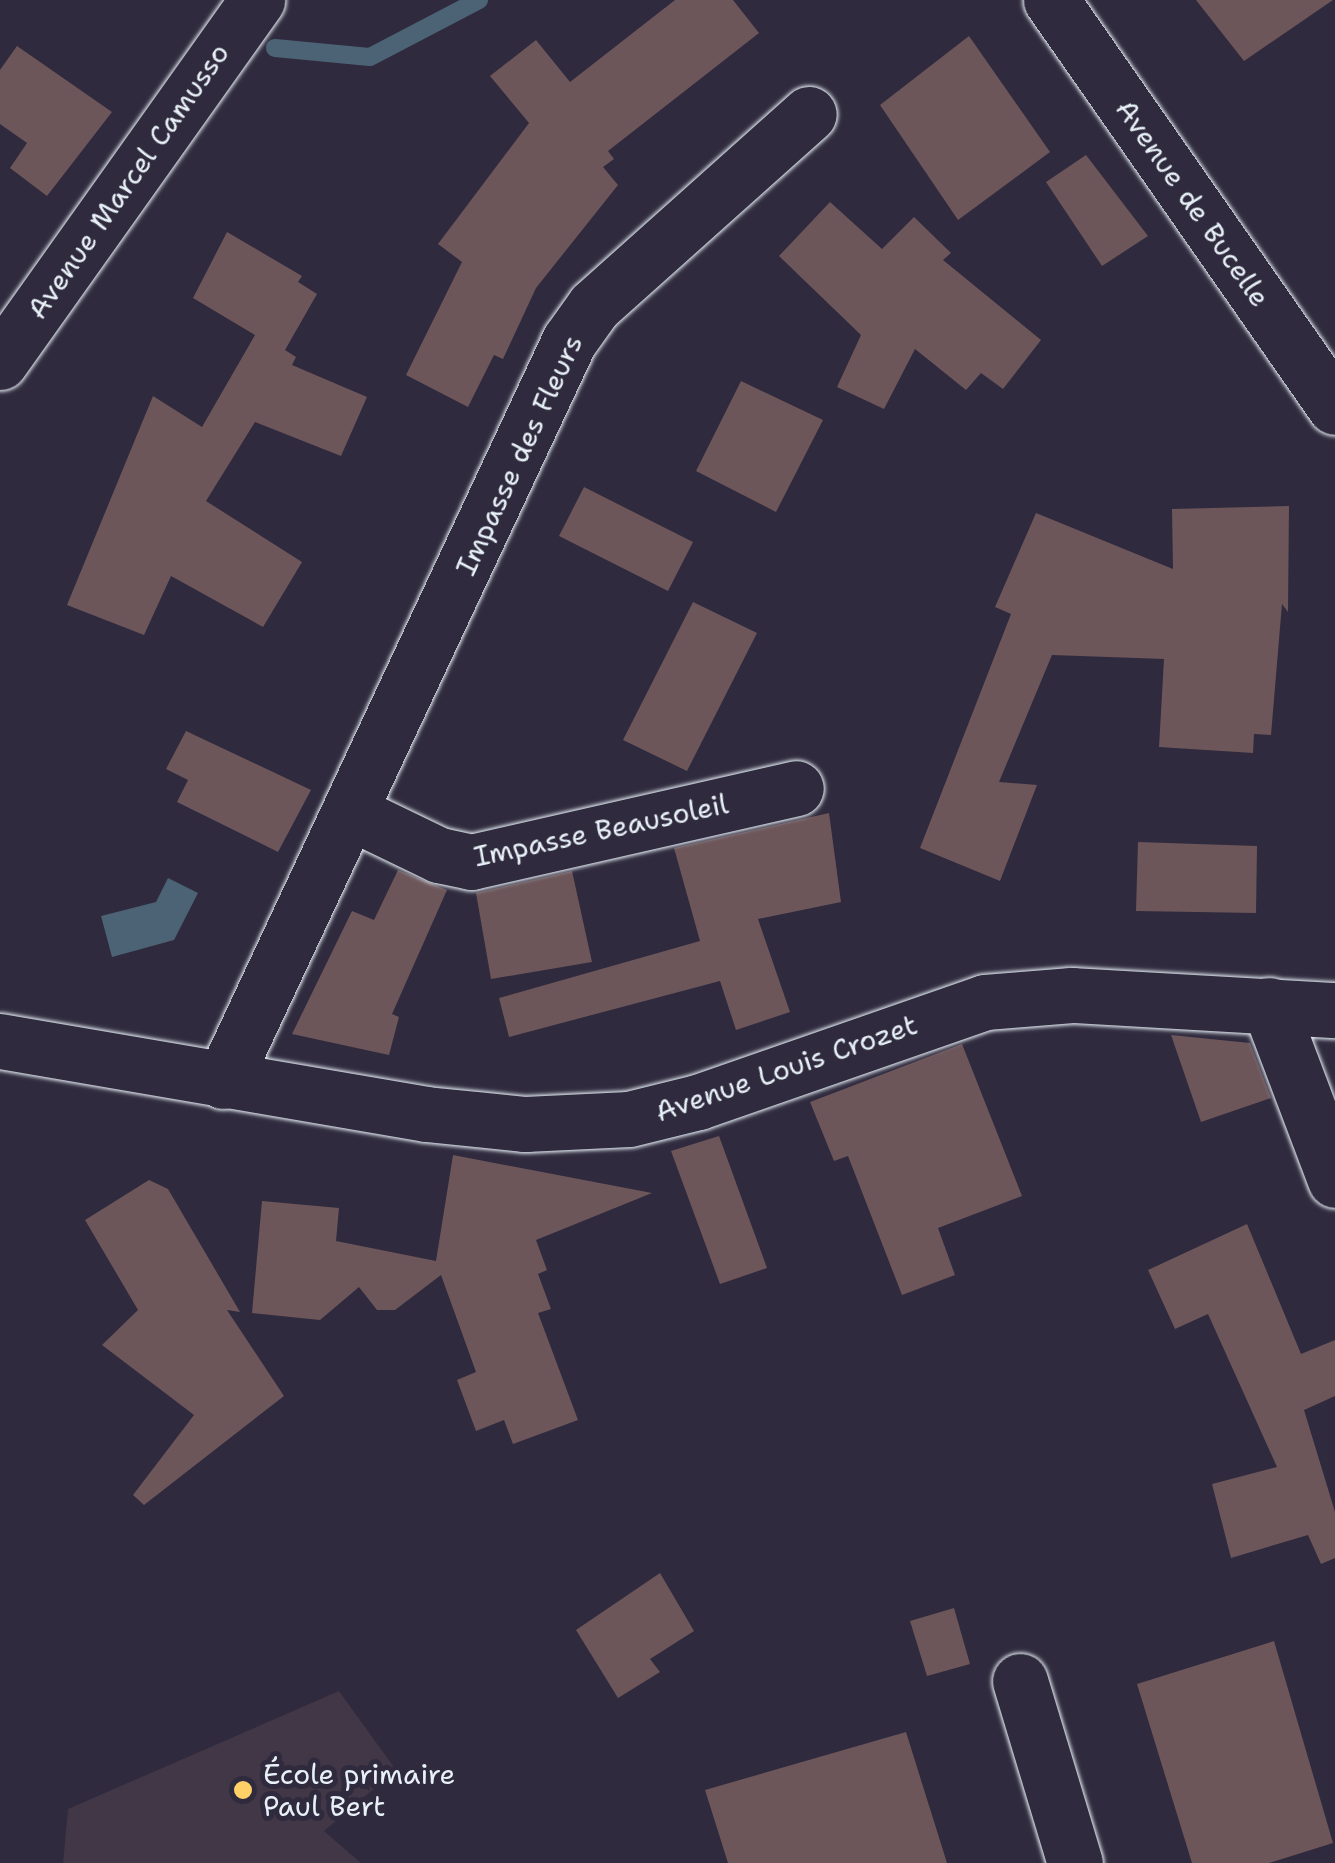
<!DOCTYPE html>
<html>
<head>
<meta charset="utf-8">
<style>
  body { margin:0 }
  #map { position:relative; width:1335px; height:1863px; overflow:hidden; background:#2f2a3d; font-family:"Shantell Sans",sans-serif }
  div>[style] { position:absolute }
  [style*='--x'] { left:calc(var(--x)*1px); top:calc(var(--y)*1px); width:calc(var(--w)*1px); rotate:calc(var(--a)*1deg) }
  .built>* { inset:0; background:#413746 }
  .water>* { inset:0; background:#4b6374 }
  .stream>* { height:18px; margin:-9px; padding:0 9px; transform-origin:9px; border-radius:9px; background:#4b6374 }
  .building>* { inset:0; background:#6c565a }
  .roads { filter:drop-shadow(0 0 2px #e8f1f8) drop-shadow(0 0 2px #e8f1f8) }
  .minor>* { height:55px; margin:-27.5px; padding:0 27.5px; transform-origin:27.5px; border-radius:27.5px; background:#2f2a3d }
  .tertiary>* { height:55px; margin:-27.5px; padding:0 27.5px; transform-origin:27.5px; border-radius:27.5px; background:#2f2a3d }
  .dots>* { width:28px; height:28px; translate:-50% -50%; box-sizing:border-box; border:5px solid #2f2a3d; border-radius:50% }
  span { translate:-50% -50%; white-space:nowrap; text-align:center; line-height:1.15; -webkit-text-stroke:10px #2f2a3d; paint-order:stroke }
  .street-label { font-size:28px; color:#e8f1f8 }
  .poi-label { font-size:28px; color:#e8f1f8 }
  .left { translate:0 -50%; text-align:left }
</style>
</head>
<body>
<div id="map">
  <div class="built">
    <div style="clip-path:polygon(339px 1691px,396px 1770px,324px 1831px,361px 1863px,63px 1863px,68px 1809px)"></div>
  </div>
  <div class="water">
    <div style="clip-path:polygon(168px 878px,198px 893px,174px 940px,112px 957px,101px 916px,156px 902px)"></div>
  </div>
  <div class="stream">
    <div style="--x:275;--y:48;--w:95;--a:5.4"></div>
    <div style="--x:370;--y:57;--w:123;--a:-27.6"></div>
  </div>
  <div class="building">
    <div style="clip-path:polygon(675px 0,733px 0,759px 33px,608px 151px,614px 159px,603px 167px,618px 185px,536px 288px,503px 359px,494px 355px,468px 407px,406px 375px,462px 262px,438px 244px,529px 123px,490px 76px,536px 40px,570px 82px)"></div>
    <div style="clip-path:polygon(1196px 0,1333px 0,1244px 61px)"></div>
    <div style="clip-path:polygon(969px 36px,1050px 152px,958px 220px,880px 105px)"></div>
    <div style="clip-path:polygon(17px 46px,112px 112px,47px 196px,10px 168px,27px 143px,0 124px,0 70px)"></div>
    <div style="clip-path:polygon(1086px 155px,1148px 236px,1102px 266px,1046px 182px)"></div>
    <div style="clip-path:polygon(830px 202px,882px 249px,914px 217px,951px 253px,943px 260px,1041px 340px,1003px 389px,981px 373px,966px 390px,915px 349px,884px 409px,837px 387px,861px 335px,779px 256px)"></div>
    <div style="clip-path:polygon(227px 232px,302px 276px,298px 282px,317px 294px,285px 350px,296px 357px,292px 365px,367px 397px,341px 456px,255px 422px,206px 501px,302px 562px,263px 627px,171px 576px,144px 635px,67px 605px,153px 396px,202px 427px,255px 335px,193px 298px)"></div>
    <div style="clip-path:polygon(741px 381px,823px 420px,776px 512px,696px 471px)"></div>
    <div style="clip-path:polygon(584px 487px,693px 542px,668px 591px,559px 536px)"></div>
    <div style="clip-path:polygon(1289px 506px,1288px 612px,1282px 604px,1271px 735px,1254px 734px,1253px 753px,1159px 747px,1164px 659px,1052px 655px,999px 782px,1037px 785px,1000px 881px,920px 848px,1011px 614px,995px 607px,1036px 513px,1173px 569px,1172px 509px)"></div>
    <div style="clip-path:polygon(693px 602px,757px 633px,687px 771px,623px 740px)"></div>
    <div style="clip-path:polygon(186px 731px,311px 790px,278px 852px,177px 802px,188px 780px,166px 769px)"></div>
    <div style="clip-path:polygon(829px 813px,841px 902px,758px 919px,790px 1012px,736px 1030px,720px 981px,509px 1037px,499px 998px,700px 941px,674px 848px)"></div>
    <div style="clip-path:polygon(1138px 842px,1257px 846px,1256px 913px,1136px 911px)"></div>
    <div style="clip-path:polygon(398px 870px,447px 890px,392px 1014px,399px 1017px,389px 1055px,292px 1034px,352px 911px,374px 920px)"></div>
    <div style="clip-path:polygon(572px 871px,592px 962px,491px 979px,476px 893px)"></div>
    <div style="clip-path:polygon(1171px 1035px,1250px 1043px,1271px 1098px,1201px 1122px)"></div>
    <div style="clip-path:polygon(962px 1044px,1022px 1196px,938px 1228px,955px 1275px,902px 1295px,848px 1156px,834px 1161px,810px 1102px)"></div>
    <div style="clip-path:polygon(719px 1136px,767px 1268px,720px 1284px,671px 1151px)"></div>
    <div style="clip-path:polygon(453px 1155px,652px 1193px,536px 1240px,547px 1270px,538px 1274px,551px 1309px,538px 1313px,578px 1420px,513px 1444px,504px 1420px,476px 1431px,457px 1380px,476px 1372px,441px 1275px,395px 1310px,377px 1310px,359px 1287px,320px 1320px,252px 1313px,262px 1201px,339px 1208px,336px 1241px,436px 1261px)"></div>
    <div style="clip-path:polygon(149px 1180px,168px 1189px,240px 1312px,227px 1310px,284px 1396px,144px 1505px,133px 1495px,194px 1415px,102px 1345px,138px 1310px,85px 1220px)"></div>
    <div style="clip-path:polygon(1247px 1224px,1301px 1354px,1335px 1340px,1335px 1396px,1304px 1410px,1335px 1512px,1335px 1558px,1321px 1564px,1308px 1535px,1231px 1558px,1212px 1484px,1277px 1467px,1208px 1314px,1175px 1329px,1148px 1270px)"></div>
    <div style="clip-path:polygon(660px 1573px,694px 1631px,650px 1659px,660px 1672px,618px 1698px,576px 1630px)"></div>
    <div style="clip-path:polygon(954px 1608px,970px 1664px,927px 1676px,910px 1621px)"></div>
    <div style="clip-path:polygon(1274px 1641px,1333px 1843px,1269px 1863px,1192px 1863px,1137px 1684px)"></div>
    <div style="clip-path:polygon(906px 1732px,947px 1863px,728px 1863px,705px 1790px)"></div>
  </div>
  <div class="roads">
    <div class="minor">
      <div style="--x:352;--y:813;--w:97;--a:25.8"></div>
      <div style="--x:439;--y:855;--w:33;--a:12"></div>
      <div style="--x:471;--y:862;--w:333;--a:-12.8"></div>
      <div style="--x:1269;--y:1005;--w:187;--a:69.3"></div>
      <div style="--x:223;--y:1081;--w:817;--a:-64.94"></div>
      <div style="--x:569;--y:341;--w:43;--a:-54.5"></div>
      <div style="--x:594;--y:306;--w:288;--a:-41.8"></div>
      <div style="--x:1020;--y:1681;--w:190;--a:73.2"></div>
    </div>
    <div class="tertiary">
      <div style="--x:1051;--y:0;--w:496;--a:55.1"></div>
      <div style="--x:0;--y:362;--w:444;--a:-54.6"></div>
      <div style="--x:0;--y:1041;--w:432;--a:9.7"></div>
      <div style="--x:426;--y:1114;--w:100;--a:5.8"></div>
      <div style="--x:525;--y:1124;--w:104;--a:-2.8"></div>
      <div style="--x:629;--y:1119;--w:71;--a:-13.8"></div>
      <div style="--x:698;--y:1102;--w:304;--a:-19.2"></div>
      <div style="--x:985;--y:1002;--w:87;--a:-4.6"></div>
      <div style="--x:1072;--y:995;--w:263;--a:3.3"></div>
    </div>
  </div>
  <div class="dots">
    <div style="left:243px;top:1790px;background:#ffd166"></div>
  </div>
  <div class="street-label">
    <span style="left:128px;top:181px;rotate:-55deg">Avenue Marcel Camusso</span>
    <span style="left:1193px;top:203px;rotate:55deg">Avenue de Bucelle</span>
    <span style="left:519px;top:455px;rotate:-65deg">Impasse des Fleurs</span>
    <span style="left:601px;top:830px;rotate:-12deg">Impasse Beausoleil</span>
    <span style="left:786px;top:1068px;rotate:-19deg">Avenue Louis Crozet</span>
  </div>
  <div class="poi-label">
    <span class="left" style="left:263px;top:1790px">École primaire<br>Paul Bert</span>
  </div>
</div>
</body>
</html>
